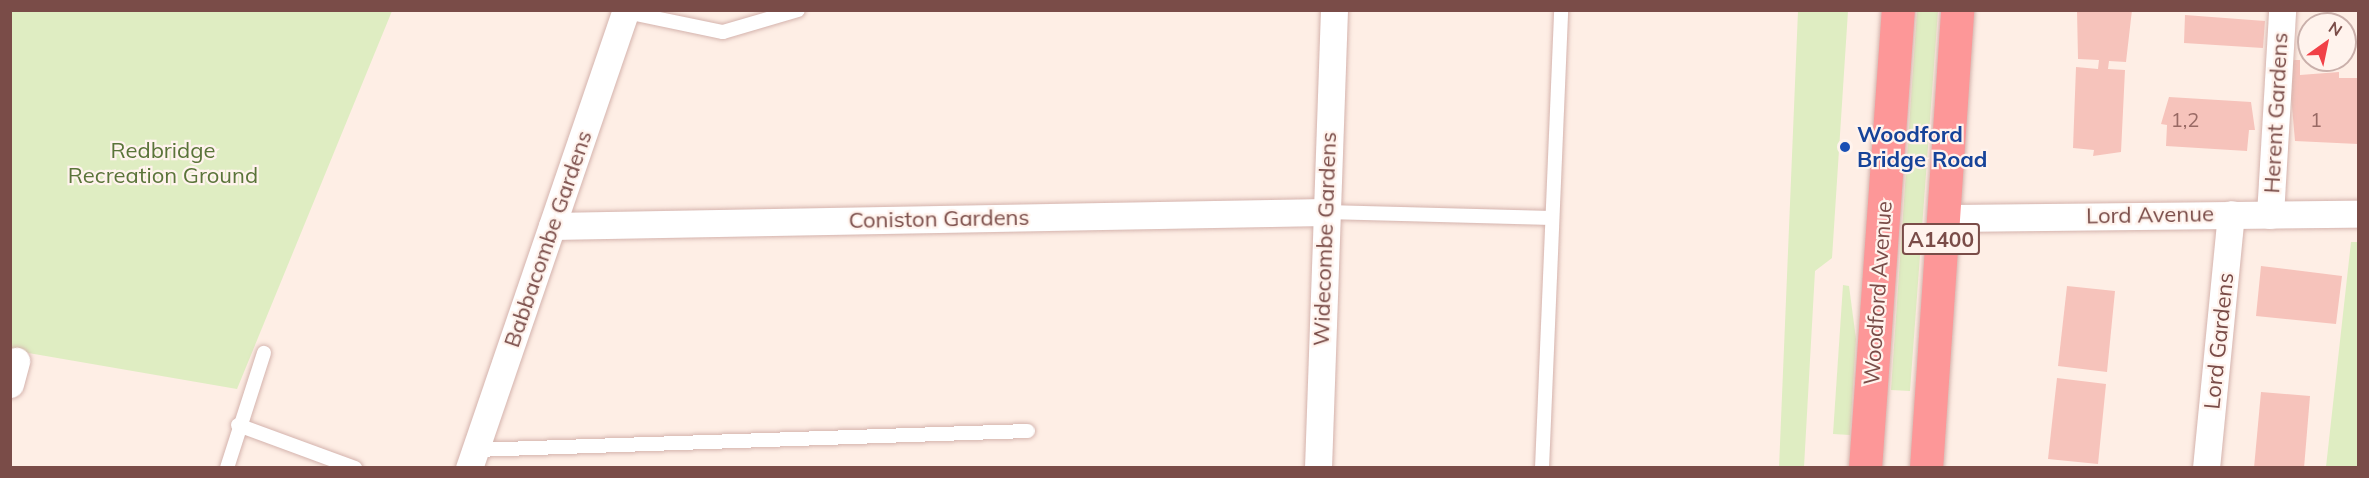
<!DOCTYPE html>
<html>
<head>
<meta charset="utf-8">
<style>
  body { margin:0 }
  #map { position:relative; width:2369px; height:478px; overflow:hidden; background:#feeee5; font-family:Mulish,sans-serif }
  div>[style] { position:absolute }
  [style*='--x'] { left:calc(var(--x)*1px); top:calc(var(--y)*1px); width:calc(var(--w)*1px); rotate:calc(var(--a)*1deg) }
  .green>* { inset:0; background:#dfedc2 }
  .building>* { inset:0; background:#f6c3bb }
  .roads { filter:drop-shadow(0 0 2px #d4b3ad) drop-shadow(0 0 2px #d4b3ad) }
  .lane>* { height:14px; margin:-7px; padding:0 7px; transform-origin:7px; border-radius:7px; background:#fff }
  .street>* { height:27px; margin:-13.5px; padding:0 13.5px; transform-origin:13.5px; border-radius:13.5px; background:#fff }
  .highway>* { height:33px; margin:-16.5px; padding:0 16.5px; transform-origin:16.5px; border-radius:16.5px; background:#fd9798 }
  .dots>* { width:16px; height:16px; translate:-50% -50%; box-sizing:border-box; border:3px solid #fff3ed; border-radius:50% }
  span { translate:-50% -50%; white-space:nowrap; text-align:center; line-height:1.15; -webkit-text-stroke:4.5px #fff3ed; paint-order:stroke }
  .number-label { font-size:20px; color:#996a65 }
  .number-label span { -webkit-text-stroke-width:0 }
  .shield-label span { padding:2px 4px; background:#fff3ed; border:2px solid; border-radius:4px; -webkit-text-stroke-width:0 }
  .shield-label { font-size:21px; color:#7a4c48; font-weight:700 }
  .street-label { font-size:22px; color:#7a4c48 }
  .transit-label { font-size:22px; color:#164399; font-weight:700 }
  .left { translate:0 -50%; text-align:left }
  .park-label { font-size:22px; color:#5a7439 }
  .frame { position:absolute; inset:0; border:12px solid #7a4c48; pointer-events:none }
  .north { position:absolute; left:2297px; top:12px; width:60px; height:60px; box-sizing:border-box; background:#fff3ed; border:2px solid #cab0ab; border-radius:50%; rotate:33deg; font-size:16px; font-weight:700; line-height:24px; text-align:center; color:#7a4c48 }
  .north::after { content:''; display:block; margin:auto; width:21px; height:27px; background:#f14148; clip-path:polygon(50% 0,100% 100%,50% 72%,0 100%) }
</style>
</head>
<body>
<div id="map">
  <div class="green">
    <div style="clip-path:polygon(10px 11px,392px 11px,237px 389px,11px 350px)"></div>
    <div style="clip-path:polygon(1798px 11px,1848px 11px,1832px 258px,1815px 271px,1804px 467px,1779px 468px)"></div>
    <div style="clip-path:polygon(1917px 11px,1938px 11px,1910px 391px,1891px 390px)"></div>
    <div style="clip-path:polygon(2351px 242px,2358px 242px,2358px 467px,2326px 467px)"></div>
    <div style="clip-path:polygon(1843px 285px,1849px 286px,1856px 339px,1850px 435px,1833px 434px)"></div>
  </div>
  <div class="building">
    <div style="clip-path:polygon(2077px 10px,2132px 10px,2126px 62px,2109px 61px,2108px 69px,2125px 70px,2121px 152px,2093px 156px,2094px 150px,2073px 148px,2076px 67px,2098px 69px,2099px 60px,2078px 59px)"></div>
    <div style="clip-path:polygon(2185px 15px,2265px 21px,2263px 48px,2184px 43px)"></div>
    <div style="clip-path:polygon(2288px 60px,2300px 60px,2300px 75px,2339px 72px,2339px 78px,2358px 78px,2358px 144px,2295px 141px)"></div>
    <div style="clip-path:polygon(2169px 97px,2251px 102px,2255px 130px,2249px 130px,2247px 151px,2166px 146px,2167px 125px,2161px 124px)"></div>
    <div style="clip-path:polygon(2261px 266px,2342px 276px,2336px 324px,2256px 316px)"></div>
    <div style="clip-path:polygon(2067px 286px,2115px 291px,2107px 372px,2058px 366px)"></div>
    <div style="clip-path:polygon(2057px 378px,2106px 384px,2098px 464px,2048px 459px)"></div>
    <div style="clip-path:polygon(2261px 392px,2310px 396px,2304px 468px,2254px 468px)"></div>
  </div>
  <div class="roads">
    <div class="lane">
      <div style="--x:626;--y:12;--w:99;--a:11.7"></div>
      <div style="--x:723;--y:32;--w:78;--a:-16.3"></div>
      <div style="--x:1326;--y:212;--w:226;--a:1.5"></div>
      <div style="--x:238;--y:425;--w:125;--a:20.2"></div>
      <div style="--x:475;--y:450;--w:553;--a:-1.97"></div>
      <div style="--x:227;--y:468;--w:121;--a:-72.2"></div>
      <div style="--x:1542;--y:468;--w:458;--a:-87.6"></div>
    </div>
    <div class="street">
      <div style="--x:2270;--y:215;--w:205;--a:-86.6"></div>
      <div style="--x:1942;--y:218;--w:416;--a:-0.6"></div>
      <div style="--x:552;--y:226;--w:774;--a:-1.04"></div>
      <div style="--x:10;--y:384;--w:24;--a:-75"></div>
      <div style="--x:469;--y:468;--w:484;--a:-71.1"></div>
      <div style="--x:1318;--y:468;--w:458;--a:-88"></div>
      <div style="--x:2206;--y:468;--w:255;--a:-84.4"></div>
    </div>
    <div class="highway">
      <div style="--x:1865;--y:468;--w:459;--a:-85.9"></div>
      <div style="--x:1926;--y:468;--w:459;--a:-86.1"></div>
    </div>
  </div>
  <div class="dots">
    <div style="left:1845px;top:147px;background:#1a4fb4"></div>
  </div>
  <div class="number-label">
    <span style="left:2185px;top:119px">1,2</span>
    <span style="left:2316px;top:119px">1</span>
  </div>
  <div class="shield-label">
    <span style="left:1941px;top:239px">A1400</span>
  </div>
  <div class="street-label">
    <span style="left:2276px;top:113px;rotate:-87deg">Herent Gardens</span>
    <span style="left:2150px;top:215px;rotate:-1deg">Lord Avenue</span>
    <span style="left:939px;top:219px;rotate:-1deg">Coniston Gardens</span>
    <span style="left:548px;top:239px;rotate:-71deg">Babbacombe Gardens</span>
    <span style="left:1325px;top:239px;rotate:-88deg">Widecombe Gardens</span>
    <span style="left:1878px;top:293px;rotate:-86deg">Woodford Avenue</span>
    <span style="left:2219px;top:341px;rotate:-84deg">Lord Gardens</span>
  </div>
  <div class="transit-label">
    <span class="left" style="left:1857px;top:147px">Woodford<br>Bridge Road</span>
  </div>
  <div class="park-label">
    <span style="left:163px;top:163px">Redbridge<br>Recreation Ground</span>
  </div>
  <div class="frame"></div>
  <div class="north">N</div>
</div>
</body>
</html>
